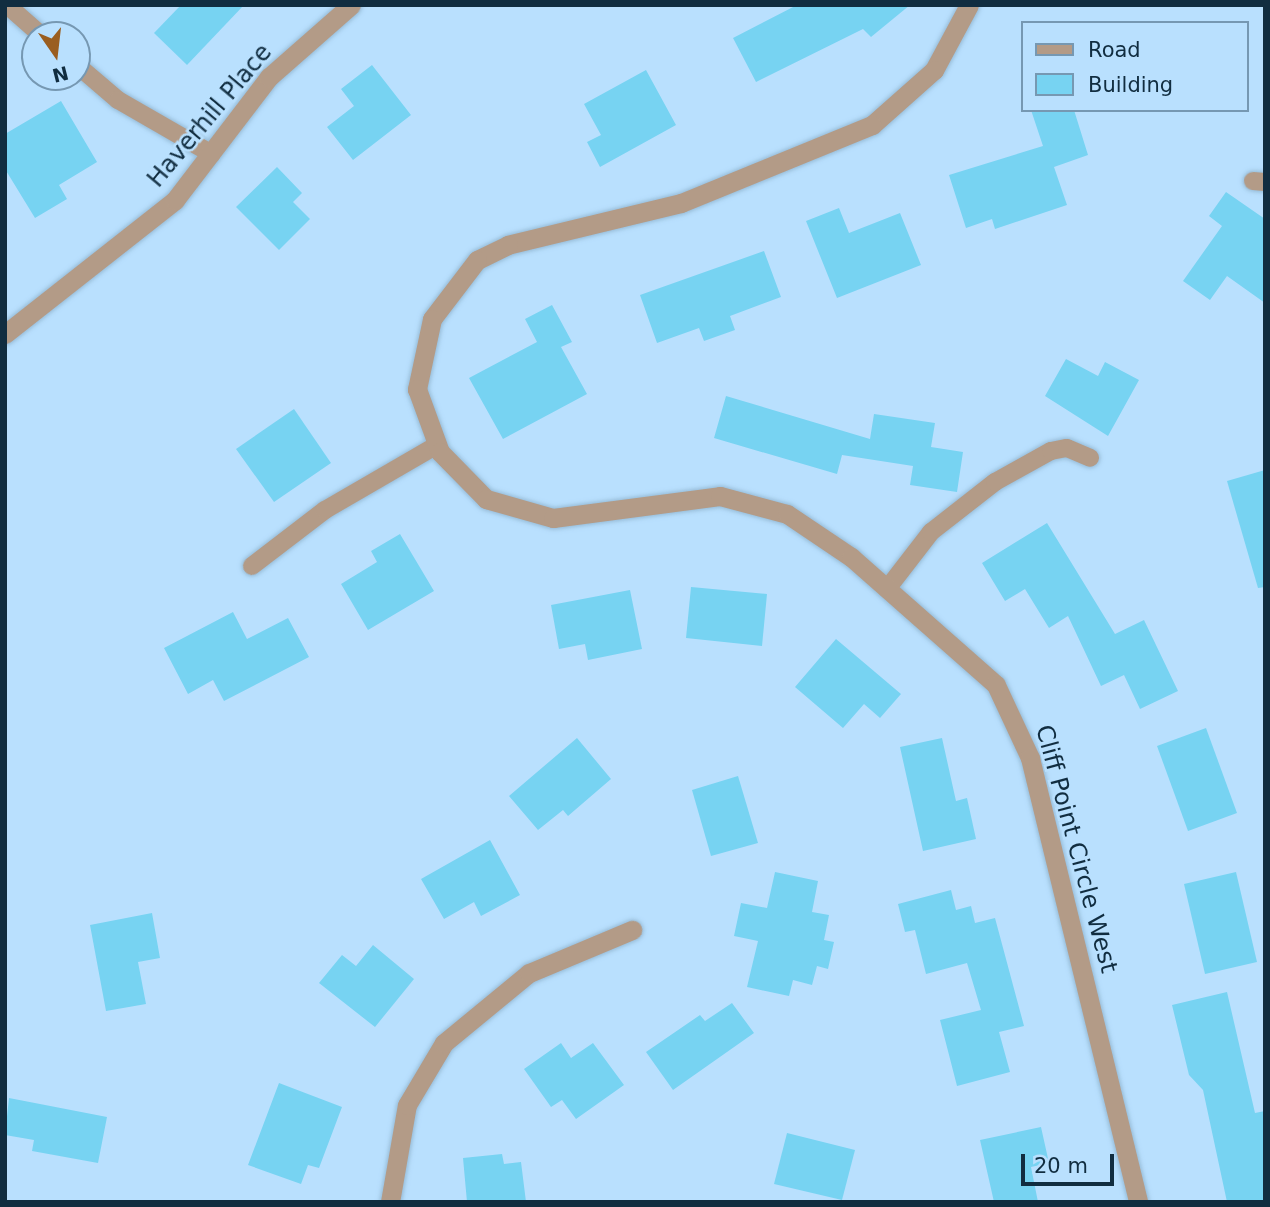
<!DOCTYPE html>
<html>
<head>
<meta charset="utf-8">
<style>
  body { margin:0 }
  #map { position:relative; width:1270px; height:1207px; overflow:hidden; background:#b9e0fe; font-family:"DejaVu Sans",sans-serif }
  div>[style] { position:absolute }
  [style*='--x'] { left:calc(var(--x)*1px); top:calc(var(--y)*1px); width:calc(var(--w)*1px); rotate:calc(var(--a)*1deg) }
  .building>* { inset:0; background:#77d3f2 }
  .roads { filter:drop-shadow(0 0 2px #97bcd8) drop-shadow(0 0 2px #97bcd8) }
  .service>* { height:18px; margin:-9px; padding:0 9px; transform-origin:9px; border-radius:9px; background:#b39b87 }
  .minor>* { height:19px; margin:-9.5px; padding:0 9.5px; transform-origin:9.5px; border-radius:9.5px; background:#b39b87 }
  span { translate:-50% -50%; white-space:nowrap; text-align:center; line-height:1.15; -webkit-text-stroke:5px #b9e0fe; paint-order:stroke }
  .street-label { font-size:24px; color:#112d40 }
  .frame { position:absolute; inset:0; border:7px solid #112d40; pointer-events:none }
  .legend { position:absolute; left:1021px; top:21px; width:228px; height:91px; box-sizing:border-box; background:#b9e0fe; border:2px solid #7698b2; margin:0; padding:9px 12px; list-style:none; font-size:21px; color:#112d40 }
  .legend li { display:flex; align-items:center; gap:14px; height:35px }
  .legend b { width:35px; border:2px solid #7698b2 }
  .north { position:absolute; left:21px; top:21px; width:70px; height:70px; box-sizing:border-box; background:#b9e0fe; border:2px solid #7698b2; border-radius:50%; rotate:166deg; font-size:19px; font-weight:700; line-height:28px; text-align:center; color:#112d40 }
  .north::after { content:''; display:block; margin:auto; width:24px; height:32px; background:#9a5e20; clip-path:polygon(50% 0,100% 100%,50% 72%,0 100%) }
  .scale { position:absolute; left:1021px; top:1154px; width:93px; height:32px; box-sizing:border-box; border:4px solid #112d40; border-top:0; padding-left:9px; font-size:21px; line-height:24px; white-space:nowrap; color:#112d40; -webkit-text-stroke:5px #b9e0fe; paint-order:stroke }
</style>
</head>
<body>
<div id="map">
  <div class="building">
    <div style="clip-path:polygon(181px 5px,244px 5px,187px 65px,154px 33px)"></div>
    <div style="clip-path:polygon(797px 5px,910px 5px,871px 37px,863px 29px,756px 82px,733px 38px)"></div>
    <div style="clip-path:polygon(372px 65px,411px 115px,353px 160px,327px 127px,354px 106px,341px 89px)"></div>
    <div style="clip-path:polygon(646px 70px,676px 125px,600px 167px,587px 142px,601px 135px,584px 104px)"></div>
    <div style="clip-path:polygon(61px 101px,97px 162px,59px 185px,67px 199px,35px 218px,5px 169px,5px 134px)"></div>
    <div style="clip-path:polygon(1031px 110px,1074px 110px,1088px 155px,1054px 167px,1067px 205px,995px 229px,992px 219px,966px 228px,949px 175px,1043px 146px)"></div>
    <div style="clip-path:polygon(277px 167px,302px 193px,293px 202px,310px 219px,279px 250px,236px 207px)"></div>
    <div style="clip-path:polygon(1226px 192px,1265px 219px,1265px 303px,1227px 276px,1210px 300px,1183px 281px,1222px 226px,1209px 216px)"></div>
    <div style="clip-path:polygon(839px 208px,849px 233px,900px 213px,921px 265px,837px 298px,806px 221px)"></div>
    <div style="clip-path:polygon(764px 251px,781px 297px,730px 316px,735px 330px,704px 341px,699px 328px,657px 343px,640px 295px)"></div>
    <div style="clip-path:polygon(552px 305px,572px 342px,561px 347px,587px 394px,503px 439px,469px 378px,537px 342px,525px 319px)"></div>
    <div style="clip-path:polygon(1066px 359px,1098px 376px,1105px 362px,1139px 380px,1108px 436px,1045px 396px)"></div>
    <div style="clip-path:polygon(726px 396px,870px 439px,874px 414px,935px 423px,931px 447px,963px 452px,957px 492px,910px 485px,913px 466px,842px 455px,837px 474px,714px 438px)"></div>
    <div style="clip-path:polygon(294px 409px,331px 463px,274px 502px,236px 449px)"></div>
    <div style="clip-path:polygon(1265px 470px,1265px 587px,1258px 588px,1227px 481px)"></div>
    <div style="clip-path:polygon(1047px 523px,1115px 634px,1144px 620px,1178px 691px,1140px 709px,1124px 675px,1101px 686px,1068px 616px,1049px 628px,1025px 589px,1005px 601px,982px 563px)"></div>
    <div style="clip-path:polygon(400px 534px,434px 591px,368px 630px,341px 584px,377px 562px,371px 551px)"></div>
    <div style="clip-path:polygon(691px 587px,767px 594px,762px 646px,686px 638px)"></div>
    <div style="clip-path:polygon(630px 590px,642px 649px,588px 660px,585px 644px,559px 649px,551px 605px)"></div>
    <div style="clip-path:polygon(233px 612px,247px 639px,288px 618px,309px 657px,224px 701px,213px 680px,188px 694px,164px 648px)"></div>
    <div style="clip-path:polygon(836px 639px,901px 694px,880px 718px,864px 704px,843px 728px,795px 687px)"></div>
    <div style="clip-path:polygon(1206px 728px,1237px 813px,1188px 831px,1157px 746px)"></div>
    <div style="clip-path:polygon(577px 738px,611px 779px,568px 816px,563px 810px,538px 830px,509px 796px)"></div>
    <div style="clip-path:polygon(942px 738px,956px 801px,967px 798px,976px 839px,923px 851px,900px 747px)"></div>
    <div style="clip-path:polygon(738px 776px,758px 843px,711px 856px,692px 790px)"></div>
    <div style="clip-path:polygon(490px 840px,520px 895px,481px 916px,474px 902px,444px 919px,421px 879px)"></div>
    <div style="clip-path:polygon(775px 872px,818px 881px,812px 912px,829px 915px,824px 940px,834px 942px,828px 969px,817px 966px,812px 985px,793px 980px,789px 996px,747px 987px,758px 941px,734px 936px,741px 903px,767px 908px)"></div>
    <div style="clip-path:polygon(1236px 872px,1257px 962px,1205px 974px,1184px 884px)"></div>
    <div style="clip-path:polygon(951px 890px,956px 910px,971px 906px,975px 923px,995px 918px,1024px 1026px,999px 1032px,1010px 1072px,957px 1086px,940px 1020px,981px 1010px,967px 963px,926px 974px,915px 930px,905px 932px,898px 904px)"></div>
    <div style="clip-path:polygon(152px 913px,160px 958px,138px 962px,146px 1004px,106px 1011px,90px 925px)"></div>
    <div style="clip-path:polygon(373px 945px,414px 979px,375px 1027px,319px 983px,342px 955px,356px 966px)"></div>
    <div style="clip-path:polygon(1227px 992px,1255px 1113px,1265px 1111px,1265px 1202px,1227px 1202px,1203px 1090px,1189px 1075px,1172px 1005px)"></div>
    <div style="clip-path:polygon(732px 1003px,754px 1033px,673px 1090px,646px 1052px,700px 1015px,705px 1021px)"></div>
    <div style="clip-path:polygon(561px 1043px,571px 1058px,593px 1043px,624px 1085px,576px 1119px,562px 1100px,551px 1107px,524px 1069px)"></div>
    <div style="clip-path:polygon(279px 1083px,342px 1107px,319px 1168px,308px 1165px,301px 1184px,248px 1165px)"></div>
    <div style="clip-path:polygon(9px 1098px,107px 1117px,98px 1163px,32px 1151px,34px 1140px,5px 1135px)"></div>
    <div style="clip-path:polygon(1041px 1127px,1049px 1163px,1031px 1167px,1038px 1202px,994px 1202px,980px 1140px)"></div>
    <div style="clip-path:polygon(787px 1133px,855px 1150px,842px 1200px,774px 1184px)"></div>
    <div style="clip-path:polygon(502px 1154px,504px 1164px,521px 1162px,526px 1202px,467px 1202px,463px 1158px)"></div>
  </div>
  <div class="roads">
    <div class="service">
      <div style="--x:7;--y:5;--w:45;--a:41.4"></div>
      <div style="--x:77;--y:65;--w:54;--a:40.5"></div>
      <div style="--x:118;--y:100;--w:108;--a:29.9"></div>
      <div style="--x:1253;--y:181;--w:12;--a:5"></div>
      <div style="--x:252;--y:566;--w:92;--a:-37.5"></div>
      <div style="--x:325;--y:510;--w:129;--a:-30.1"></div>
      <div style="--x:887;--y:589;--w:72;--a:-52.3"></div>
      <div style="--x:931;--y:532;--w:81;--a:-38"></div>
      <div style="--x:995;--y:482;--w:64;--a:-29"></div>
      <div style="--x:1051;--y:451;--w:16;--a:-11"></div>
      <div style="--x:1067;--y:448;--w:25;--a:23"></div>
    </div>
    <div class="minor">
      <div style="--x:969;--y:5;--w:74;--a:118.3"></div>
      <div style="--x:934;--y:70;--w:83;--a:138.4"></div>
      <div style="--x:872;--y:125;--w:206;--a:157.8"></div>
      <div style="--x:681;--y:203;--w:178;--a:166.4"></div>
      <div style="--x:508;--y:245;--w:34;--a:154"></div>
      <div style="--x:477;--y:260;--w:74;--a:127.3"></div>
      <div style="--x:432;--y:319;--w:72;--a:102.1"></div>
      <div style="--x:417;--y:389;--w:67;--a:69.9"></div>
      <div style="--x:440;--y:452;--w:66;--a:45.6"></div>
      <div style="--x:486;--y:499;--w:70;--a:15.8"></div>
      <div style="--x:553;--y:518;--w:168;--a:-7.5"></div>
      <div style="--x:720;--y:496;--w:69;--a:15"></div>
      <div style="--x:787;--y:514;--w:77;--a:33.9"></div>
      <div style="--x:851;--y:557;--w:193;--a:41.4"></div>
      <div style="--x:996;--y:685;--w:81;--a:65"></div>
      <div style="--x:1030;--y:758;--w:457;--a:76.3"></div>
      <div style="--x:5;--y:334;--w:216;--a:-38.2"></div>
      <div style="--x:175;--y:200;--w:155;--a:-52.6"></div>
      <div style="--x:269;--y:77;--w:109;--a:-41.3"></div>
      <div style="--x:390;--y:1202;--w:98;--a:-80.1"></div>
      <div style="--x:407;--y:1105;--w:72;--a:-59.2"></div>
      <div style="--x:444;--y:1043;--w:110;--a:-39.5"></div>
      <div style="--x:529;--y:973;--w:112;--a:-22.7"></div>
    </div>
  </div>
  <div class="street-label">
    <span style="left:210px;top:116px;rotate:-50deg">Haverhill Place</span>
    <span style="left:1076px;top:849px;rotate:75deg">Cliff Point Circle West</span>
  </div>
  <div class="frame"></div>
  <ul class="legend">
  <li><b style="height:9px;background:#b39b87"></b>Road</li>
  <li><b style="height:19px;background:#77d3f2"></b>Building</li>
  </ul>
  <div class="north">N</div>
  <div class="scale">20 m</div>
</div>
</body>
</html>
